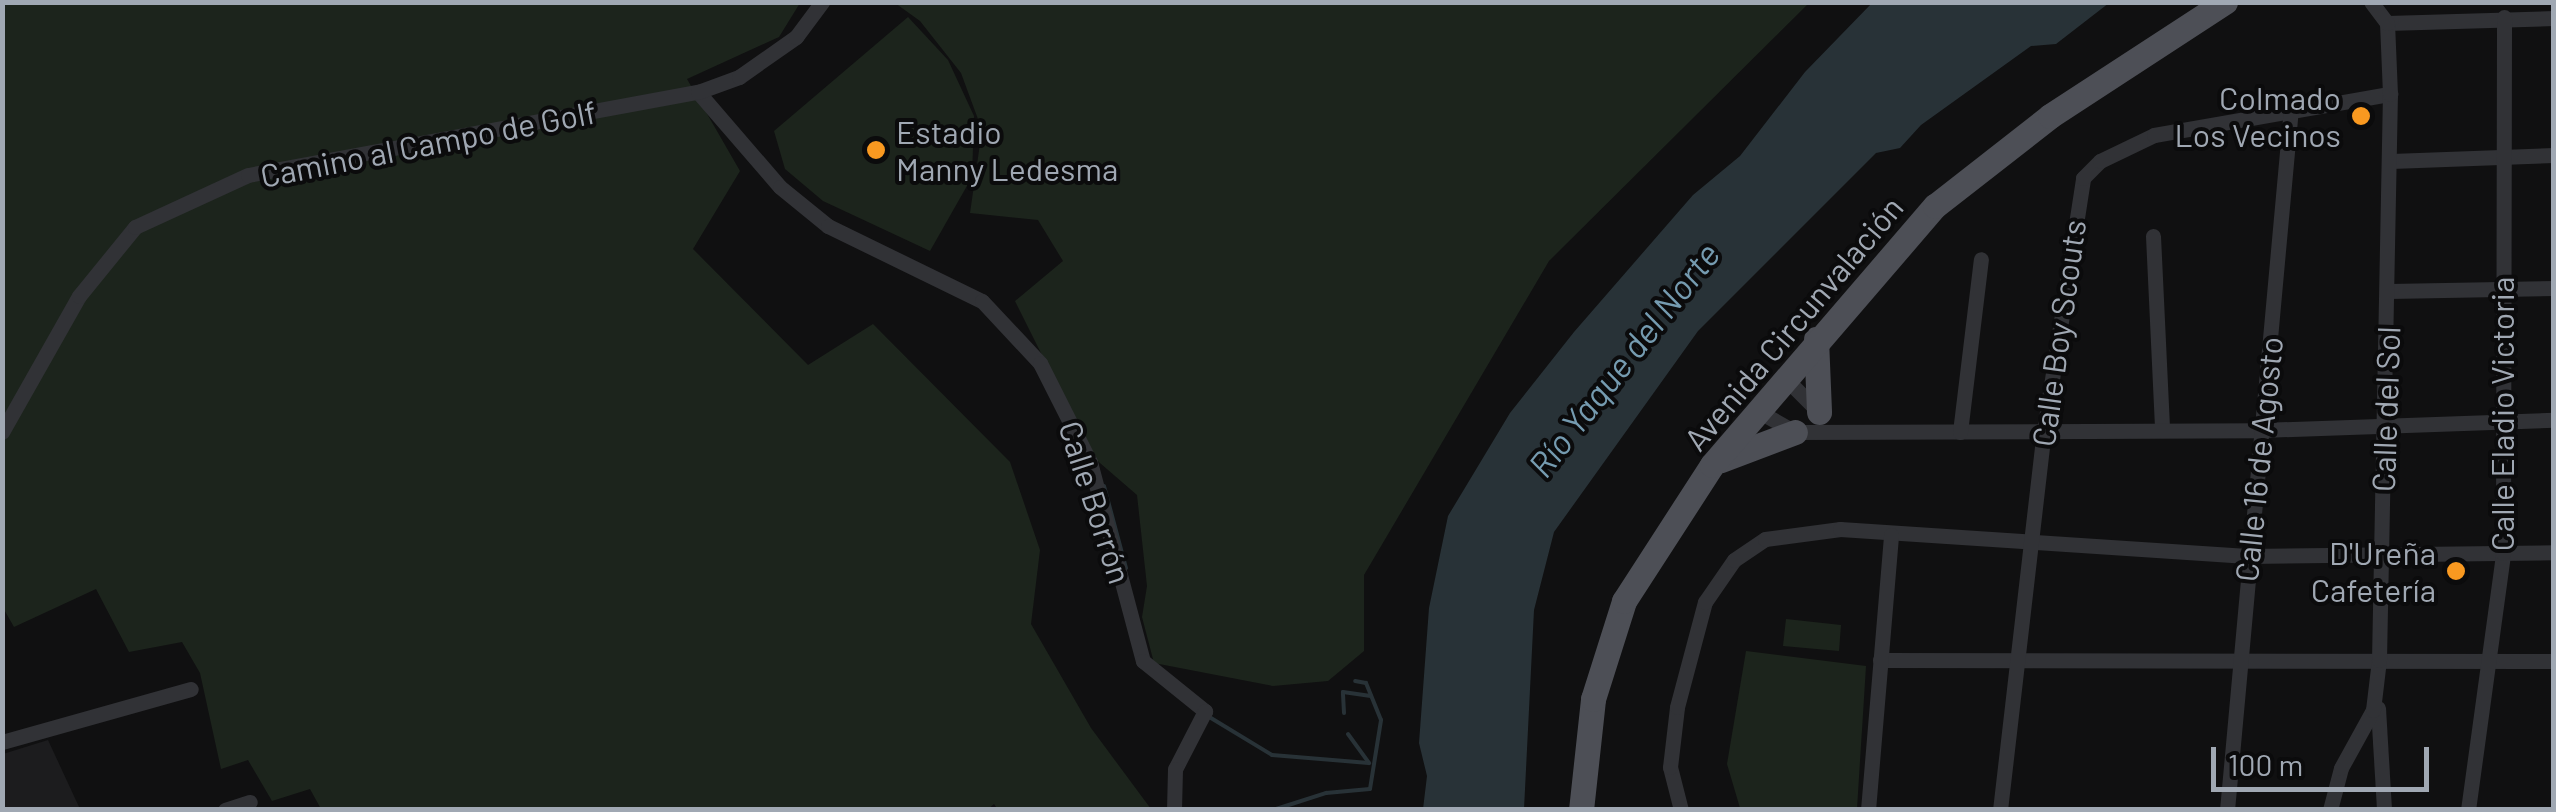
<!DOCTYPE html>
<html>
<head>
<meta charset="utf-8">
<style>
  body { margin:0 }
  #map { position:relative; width:2556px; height:812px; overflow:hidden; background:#101011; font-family:Barlow,sans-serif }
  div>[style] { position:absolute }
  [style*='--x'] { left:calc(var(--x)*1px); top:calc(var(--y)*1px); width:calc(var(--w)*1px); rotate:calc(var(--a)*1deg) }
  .built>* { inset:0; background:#1c1c1e }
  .green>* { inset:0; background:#1c241c }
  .water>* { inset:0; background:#283237 }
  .stream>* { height:4px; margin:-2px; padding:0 2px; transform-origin:2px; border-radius:2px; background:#283237 }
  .minor>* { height:15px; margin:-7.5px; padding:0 7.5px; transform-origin:7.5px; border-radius:7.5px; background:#313236 }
  .primary>* { height:25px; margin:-12.5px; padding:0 12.5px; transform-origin:12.5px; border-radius:12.5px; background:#4d4f56 }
  .dots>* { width:28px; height:28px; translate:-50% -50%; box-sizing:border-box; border:5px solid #0b0b0c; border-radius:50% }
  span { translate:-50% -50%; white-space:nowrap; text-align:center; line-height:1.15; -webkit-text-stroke:8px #0b0b0c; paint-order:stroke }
  .poi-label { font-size:32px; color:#a0a8b3 }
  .right { translate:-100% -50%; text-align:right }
  .left { translate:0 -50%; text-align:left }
  .street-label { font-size:32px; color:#a0a8b3 }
  .water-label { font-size:35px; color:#759bb0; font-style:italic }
  .frame { position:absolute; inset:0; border:5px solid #a0a8b3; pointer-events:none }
  .scale { position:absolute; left:2211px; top:747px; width:218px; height:45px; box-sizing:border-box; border:5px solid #a0a8b3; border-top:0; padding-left:12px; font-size:30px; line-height:35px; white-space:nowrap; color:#a0a8b3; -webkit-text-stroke:8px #0b0b0c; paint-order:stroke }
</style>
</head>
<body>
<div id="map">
  <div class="built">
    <div style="clip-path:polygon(48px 740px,80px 809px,3px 809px,3px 754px)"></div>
  </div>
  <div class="green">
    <div style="clip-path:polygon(2px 3px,800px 3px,779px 37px,687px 79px,740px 171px,693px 249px,808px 365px,873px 324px,1010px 462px,1040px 550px,1031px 624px,1091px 728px,1151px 809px,998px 810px,994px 804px,987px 810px,321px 809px,310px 789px,272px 801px,248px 760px,221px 769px,200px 673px,182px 642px,129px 652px,96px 589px,14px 627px,2px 606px)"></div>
    <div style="clip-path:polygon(895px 3px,1809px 3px,1549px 261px,1364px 575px,1364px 651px,1328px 681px,1273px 686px,1154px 663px,1142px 617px,1147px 586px,1137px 495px,1093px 457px,1015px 301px,1063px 261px,1038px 220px,970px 213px,982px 130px,961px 73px,920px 21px)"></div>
    <div style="clip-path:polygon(908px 17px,948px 60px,974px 116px,972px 177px,930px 251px,823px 201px,785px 169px,774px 131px)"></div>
    <div style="clip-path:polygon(1786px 619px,1841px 625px,1839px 651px,1783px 646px)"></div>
    <div style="clip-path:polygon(1746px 651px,1866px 666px,1857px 809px,1740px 808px,1727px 764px)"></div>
  </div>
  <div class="water">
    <div style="clip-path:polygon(1872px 3px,2109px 3px,2056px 44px,2031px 46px,1921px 125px,1900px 148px,1876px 153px,1698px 331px,1554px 532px,1534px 610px,1524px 809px,1423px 809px,1427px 776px,1419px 743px,1429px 608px,1448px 516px,1510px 413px,1574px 332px,1693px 195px,1740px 156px,1805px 72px)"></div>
  </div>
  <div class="stream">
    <div style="--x:1104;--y:486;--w:85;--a:75"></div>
    <div style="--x:1344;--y:713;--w:21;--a:-93"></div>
    <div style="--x:1343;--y:692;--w:28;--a:8"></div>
    <div style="--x:1206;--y:715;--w:77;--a:31.2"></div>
    <div style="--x:1272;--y:755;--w:97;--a:4.7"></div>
    <div style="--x:1348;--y:734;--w:36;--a:54"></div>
    <div style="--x:1273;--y:810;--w:56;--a:-17.8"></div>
    <div style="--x:1326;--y:793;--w:44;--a:-5.2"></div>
    <div style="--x:1370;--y:789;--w:70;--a:-80.9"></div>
    <div style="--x:1381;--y:720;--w:40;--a:-112"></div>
    <div style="--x:1366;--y:683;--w:11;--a:-170"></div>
  </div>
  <div class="minor">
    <div style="--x:2387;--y:23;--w:167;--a:-1.7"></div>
    <div style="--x:698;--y:92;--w:125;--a:49.2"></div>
    <div style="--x:780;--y:187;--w:62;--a:39.1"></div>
    <div style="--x:828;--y:226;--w:171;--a:26"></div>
    <div style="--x:982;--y:301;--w:85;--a:46.9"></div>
    <div style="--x:1040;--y:363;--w:111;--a:63.2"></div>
    <div style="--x:1090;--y:462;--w:206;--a:75.1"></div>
    <div style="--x:1143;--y:661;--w:80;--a:38.9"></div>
    <div style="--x:1205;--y:711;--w:65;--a:117.3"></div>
    <div style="--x:1175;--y:769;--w:41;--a:91.4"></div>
    <div style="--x:2391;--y:161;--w:163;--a:-2.1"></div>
    <div style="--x:2153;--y:236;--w:190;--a:87.3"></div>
    <div style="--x:2389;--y:291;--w:165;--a:-1"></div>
    <div style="--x:1784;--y:377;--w:49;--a:45"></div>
    <div style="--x:1758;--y:411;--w:43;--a:29.6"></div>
    <div style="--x:1795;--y:432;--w:466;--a:-0.2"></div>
    <div style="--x:2261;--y:430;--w:293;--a:-2"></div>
    <div style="--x:2;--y:432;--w:156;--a:-60.5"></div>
    <div style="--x:79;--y:296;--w:89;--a:-50.9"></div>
    <div style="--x:135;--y:227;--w:124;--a:-24.7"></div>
    <div style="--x:248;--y:175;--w:458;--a:-10.5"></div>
    <div style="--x:698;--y:92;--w:44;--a:-20.1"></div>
    <div style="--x:739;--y:77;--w:70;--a:-35.1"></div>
    <div style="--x:796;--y:37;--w:44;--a:-53.4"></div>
    <div style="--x:1960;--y:432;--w:174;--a:-83.1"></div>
    <div style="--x:1880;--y:660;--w:674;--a:0.09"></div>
    <div style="--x:2378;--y:708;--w:102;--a:86.6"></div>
    <div style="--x:2;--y:742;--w:196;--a:-15.7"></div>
    <div style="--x:225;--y:810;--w:26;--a:-18"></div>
    <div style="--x:1681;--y:810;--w:44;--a:-104.3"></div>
    <div style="--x:1670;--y:767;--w:60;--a:-83.3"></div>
    <div style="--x:1677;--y:707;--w:109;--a:-75.1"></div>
    <div style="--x:1705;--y:602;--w:51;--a:-55.4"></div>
    <div style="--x:1734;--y:560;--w:37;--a:-34"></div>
    <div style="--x:1765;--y:539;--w:76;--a:-7.6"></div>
    <div style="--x:1840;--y:529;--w:408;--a:3.8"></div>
    <div style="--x:2247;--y:556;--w:307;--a:-0.7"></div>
    <div style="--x:1868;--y:810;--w:276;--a:-85.2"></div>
    <div style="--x:2000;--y:810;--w:382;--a:-83.4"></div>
    <div style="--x:2044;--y:431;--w:256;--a:-81.2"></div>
    <div style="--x:2083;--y:178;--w:24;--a:-45"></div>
    <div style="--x:2100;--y:161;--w:60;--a:-25.7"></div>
    <div style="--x:2154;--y:135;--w:240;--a:-9.9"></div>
    <div style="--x:2227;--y:810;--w:705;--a:-84.79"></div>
    <div style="--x:2330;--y:810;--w:43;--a:-75.3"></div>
    <div style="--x:2341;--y:768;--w:66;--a:-61.1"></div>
    <div style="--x:2373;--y:710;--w:50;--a:-83.2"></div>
    <div style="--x:2379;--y:660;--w:566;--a:-88.89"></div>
    <div style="--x:2390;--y:94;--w:71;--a:-92.4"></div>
    <div style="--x:2387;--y:23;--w:26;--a:-127"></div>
    <div style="--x:2468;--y:810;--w:259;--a:-82.2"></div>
    <div style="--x:2503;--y:553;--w:536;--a:-89.89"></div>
  </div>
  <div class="primary">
    <div style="--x:1816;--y:339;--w:73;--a:87.6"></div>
    <div style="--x:1721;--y:460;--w:79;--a:-20.7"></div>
    <div style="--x:1581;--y:810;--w:112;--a:-83.8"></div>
    <div style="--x:1593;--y:699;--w:103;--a:-72.4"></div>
    <div style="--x:1624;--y:601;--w:162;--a:-57.1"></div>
    <div style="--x:1712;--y:465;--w:342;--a:-49.3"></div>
    <div style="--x:1935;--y:206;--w:146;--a:-38"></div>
    <div style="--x:2050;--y:116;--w:209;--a:-33.1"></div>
  </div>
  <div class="dots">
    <div style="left:2361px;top:116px;background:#f99920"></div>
    <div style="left:876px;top:150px;background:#f99920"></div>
    <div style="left:2456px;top:571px;background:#f99920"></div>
  </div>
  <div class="poi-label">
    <span class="right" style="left:2341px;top:116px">Colmado<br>Los Vecinos</span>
    <span class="left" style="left:896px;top:150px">Estadio<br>Manny Ledesma</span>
    <span class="right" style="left:2436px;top:571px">D'Ureña<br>Cafetería</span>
  </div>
  <div class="street-label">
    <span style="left:428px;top:143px;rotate:-11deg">Camino al Campo de Golf</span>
    <span style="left:1793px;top:323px;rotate:-50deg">Avenida Circunvalación</span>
    <span style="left:2058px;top:333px;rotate:-82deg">Calle Boy Scouts</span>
    <span style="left:2385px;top:409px;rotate:-88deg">Calle del Sol</span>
    <span style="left:2501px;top:414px;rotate:-90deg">Calle Eladio Victoria</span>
    <span style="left:2258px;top:459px;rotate:-84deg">Calle 16 de Agosto</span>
    <span style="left:1096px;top:502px;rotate:72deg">Calle Borrón</span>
  </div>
  <div class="water-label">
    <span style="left:1623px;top:359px;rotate:-52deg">Río Yaque del Norte</span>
  </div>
  <div class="frame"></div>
  <div class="scale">100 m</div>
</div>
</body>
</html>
